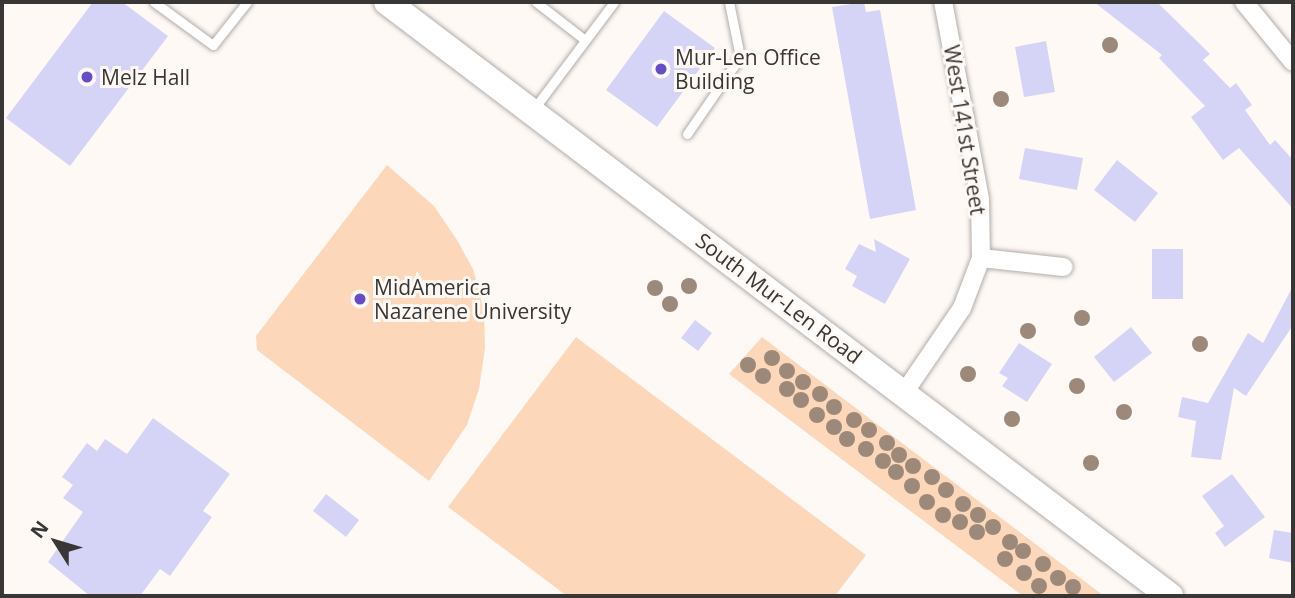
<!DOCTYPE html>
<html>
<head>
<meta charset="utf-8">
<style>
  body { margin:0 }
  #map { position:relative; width:1295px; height:598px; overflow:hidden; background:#fff9f5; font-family:"Open Sans",sans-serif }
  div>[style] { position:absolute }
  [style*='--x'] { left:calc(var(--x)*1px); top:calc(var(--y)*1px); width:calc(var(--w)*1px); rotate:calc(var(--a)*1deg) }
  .green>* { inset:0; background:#fcd7ba }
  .building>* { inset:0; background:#d5d4f6 }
  .roads { filter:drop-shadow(0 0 2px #b2ada9) drop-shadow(0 0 2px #b2ada9) }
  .service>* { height:9px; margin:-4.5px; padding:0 4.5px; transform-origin:4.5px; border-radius:4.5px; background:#fff }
  .minor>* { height:18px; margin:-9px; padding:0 9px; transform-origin:9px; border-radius:9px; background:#fff }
  .secondary>* { height:26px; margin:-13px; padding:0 13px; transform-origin:13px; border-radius:13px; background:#fff }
  .trees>* { width:16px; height:16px; margin:-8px; border-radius:50%; background:#9d8979 }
  .dots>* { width:19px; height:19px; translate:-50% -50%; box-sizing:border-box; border:4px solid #fff9f5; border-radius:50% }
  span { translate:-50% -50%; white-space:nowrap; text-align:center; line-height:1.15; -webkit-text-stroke:6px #fff9f5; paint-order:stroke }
  .poi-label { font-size:21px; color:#393735 }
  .left { translate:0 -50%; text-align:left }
  .street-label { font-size:21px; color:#393735 }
  .frame { position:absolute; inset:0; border:4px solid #393735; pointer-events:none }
  .north { position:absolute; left:21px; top:507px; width:70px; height:70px; -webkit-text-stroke:5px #fff9f5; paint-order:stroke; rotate:307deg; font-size:19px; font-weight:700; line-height:28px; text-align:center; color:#393735 }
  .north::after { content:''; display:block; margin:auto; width:24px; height:32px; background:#393735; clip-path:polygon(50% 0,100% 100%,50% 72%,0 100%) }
</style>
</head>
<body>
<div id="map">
  <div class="green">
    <div style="clip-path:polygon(387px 165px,434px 206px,457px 240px,473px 269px,484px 311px,485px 348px,479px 389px,467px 425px,429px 481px,257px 350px,256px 336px)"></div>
    <div style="clip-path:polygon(576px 337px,866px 555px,835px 596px,567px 596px,448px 507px)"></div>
    <div style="clip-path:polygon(762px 337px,1104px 596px,1023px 596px,729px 374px)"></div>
  </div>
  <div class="building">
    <div style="clip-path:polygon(93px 2px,122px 2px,168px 36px,70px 166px,6px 118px)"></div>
    <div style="clip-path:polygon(864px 2px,866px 12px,880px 10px,916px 210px,870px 219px,832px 7px)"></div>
    <div style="clip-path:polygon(1094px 2px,1157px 2px,1210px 54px,1203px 60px,1230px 88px,1236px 83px,1252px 105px,1245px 110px,1270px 145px,1275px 140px,1293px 160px,1293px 209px,1239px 148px,1223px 160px,1191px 117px,1205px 106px,1159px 58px,1162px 55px)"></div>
    <div style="clip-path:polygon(664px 11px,715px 48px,657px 127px,606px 90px)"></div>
    <div style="clip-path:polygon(1046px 41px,1055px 92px,1024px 97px,1015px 47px)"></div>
    <div style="clip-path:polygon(1025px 148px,1083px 158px,1077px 190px,1019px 179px)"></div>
    <div style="clip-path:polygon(1117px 160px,1158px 193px,1135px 222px,1094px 190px)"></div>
    <div style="clip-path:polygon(874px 239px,910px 259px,885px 304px,852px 286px,857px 276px,845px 269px,859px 244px,876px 252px)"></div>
    <div style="clip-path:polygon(1152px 249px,1183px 249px,1183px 299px,1152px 299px)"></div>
    <div style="clip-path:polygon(1293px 286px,1293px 325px,1246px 396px,1234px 388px,1221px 460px,1191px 457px,1196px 421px,1178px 417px,1182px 397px,1208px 403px,1248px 333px,1263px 343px)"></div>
    <div style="clip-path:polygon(695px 320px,712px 333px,698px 351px,681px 338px)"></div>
    <div style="clip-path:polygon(1131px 327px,1152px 353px,1114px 382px,1094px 357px)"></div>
    <div style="clip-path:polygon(1019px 343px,1052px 364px,1027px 402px,1002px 386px,1008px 378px,999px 373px)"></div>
    <div style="clip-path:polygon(153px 418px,230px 474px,203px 511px,212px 517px,170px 576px,160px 569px,140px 596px,90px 596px,48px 562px,83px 512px,63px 498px,73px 485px,62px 477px,87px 443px,97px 451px,105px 439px,127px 454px)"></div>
    <div style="clip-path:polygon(1232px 474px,1265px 517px,1225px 547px,1215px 533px,1224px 526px,1202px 496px)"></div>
    <div style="clip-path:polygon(326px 494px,359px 520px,346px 537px,313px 511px)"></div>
    <div style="clip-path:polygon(1274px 530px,1293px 533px,1293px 563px,1269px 558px)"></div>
  </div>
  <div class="roads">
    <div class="service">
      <div style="--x:154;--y:2;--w:73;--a:36.1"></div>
      <div style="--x:213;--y:45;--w:55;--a:-51.7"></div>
      <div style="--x:536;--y:2;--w:62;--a:37.8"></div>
      <div style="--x:533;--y:110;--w:135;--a:-53.1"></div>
      <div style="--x:687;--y:134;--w:93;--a:-55.5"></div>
      <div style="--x:740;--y:57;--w:56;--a:-101.3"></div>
    </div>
    <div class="minor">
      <div style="--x:1244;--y:2;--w:77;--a:50.8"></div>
      <div style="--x:981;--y:258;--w:83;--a:6.2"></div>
      <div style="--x:904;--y:393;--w:103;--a:-55.7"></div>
      <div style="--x:962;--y:308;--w:53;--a:-69.2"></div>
      <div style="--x:981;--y:258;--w:59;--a:-91"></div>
      <div style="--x:980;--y:199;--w:200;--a:-100.6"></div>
    </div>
    <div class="secondary">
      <div style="--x:387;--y:2;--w:983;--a:37.18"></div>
    </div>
  </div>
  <div class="trees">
    <div style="left:1110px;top:45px"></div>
    <div style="left:1001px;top:99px"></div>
    <div style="left:689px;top:286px"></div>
    <div style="left:655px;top:288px"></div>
    <div style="left:670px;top:304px"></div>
    <div style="left:1082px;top:318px"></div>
    <div style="left:1028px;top:331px"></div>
    <div style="left:1200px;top:344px"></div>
    <div style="left:772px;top:358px"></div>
    <div style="left:748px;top:365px"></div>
    <div style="left:787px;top:371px"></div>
    <div style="left:968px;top:374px"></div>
    <div style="left:763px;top:376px"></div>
    <div style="left:803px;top:382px"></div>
    <div style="left:1077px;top:386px"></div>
    <div style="left:787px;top:389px"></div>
    <div style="left:820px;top:394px"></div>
    <div style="left:801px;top:400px"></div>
    <div style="left:834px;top:407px"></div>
    <div style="left:1124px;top:412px"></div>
    <div style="left:817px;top:415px"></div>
    <div style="left:1012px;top:419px"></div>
    <div style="left:854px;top:420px"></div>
    <div style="left:834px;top:427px"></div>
    <div style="left:869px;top:430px"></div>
    <div style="left:847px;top:439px"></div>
    <div style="left:887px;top:443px"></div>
    <div style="left:866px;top:449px"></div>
    <div style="left:899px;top:455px"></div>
    <div style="left:883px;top:461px"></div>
    <div style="left:1091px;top:463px"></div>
    <div style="left:913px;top:466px"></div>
    <div style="left:896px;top:472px"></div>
    <div style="left:932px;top:477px"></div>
    <div style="left:912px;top:486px"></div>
    <div style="left:946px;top:490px"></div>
    <div style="left:927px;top:502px"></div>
    <div style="left:963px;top:504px"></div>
    <div style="left:943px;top:515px"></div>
    <div style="left:978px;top:515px"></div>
    <div style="left:960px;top:522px"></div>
    <div style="left:993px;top:527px"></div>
    <div style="left:977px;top:532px"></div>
    <div style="left:1010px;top:542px"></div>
    <div style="left:1023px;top:551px"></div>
    <div style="left:1005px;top:559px"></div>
    <div style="left:1043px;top:564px"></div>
    <div style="left:1024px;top:573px"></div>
    <div style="left:1058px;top:578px"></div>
    <div style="left:1039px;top:586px"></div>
    <div style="left:1073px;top:587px"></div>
  </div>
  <div class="dots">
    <div style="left:661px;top:69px;background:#644dc5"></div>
    <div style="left:87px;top:77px;background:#644dc5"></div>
    <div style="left:360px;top:299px;background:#644dc5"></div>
  </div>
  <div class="poi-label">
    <span class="left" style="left:675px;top:69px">Mur-Len Office<br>Building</span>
    <span class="left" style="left:101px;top:77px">Melz Hall</span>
    <span class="left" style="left:374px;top:299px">MidAmerica<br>Nazarene University</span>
  </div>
  <div class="street-label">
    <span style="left:965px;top:130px;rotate:81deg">West 141st Street</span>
    <span style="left:779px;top:298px;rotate:37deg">South Mur-Len Road</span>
  </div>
  <div class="frame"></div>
  <div class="north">N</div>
</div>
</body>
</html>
